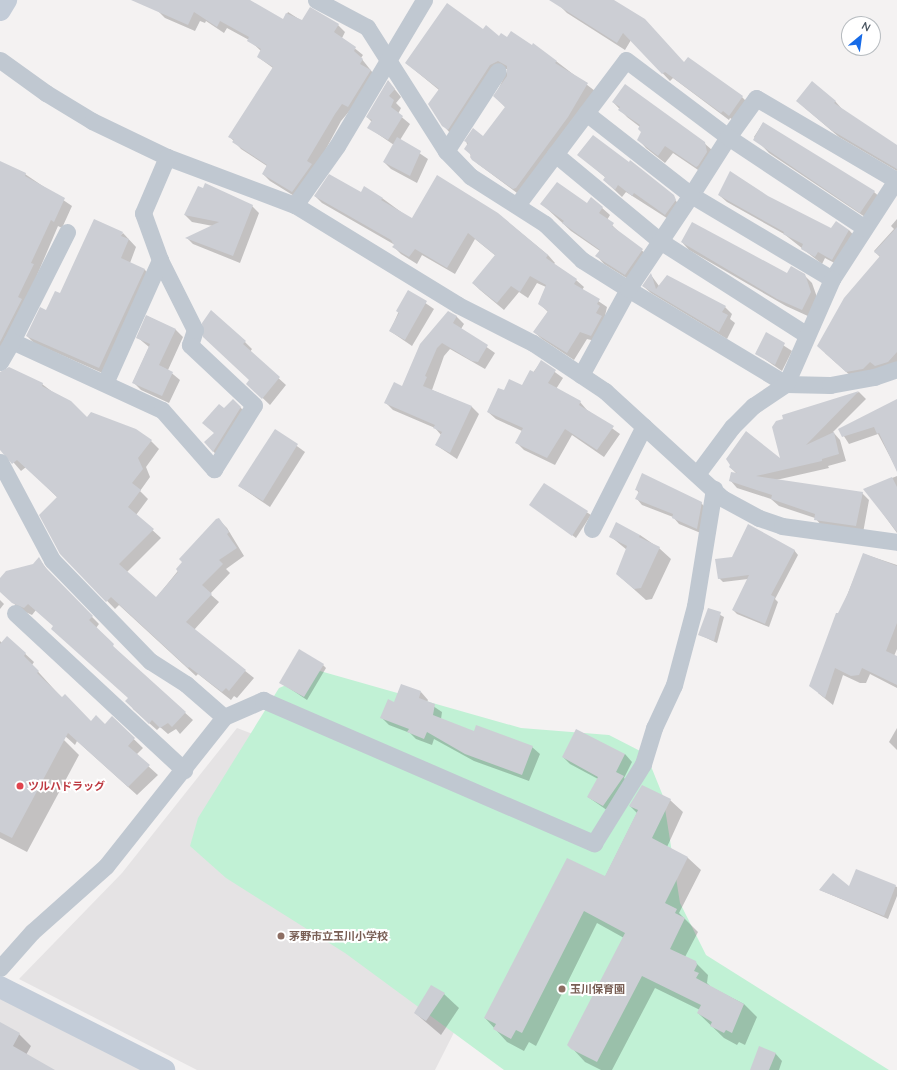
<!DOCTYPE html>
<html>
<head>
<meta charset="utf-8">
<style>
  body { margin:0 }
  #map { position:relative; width:897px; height:1070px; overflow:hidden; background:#f4f2f2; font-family:Quicksand,"Noto Sans JP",sans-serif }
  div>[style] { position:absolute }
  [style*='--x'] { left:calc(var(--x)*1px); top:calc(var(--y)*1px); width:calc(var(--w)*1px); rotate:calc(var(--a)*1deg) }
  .education>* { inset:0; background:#e5e3e4 }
  .green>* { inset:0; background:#c1f1d5 }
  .shadow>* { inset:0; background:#0003 }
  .building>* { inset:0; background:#ccced4 }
  .street>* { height:17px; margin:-8.5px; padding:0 8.5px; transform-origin:8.5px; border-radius:8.5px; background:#c0c8d1 }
  .secondary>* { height:22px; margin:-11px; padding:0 11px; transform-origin:11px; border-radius:11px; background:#c3ccd8 }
  .dots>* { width:11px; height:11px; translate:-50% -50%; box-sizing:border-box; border:2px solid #fff; border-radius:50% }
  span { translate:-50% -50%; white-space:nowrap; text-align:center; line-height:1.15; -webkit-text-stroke:4px #fff; paint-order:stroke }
  .health-label { font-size:11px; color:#be3a42; font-weight:700 }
  .left { translate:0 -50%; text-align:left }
  .education-label { font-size:11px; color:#785e54; font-weight:700 }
  .north { position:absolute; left:841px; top:16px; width:40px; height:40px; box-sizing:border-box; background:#fff; border:1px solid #b6bbbf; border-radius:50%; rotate:29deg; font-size:11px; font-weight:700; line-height:16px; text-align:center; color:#495460 }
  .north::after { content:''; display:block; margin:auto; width:14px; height:18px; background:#176be8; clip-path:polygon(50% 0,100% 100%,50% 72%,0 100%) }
</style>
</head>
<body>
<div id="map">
  <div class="education">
    <div style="clip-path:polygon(237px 728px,524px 839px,524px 894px,435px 1070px,197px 1070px,19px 979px,122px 873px)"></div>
    <div style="clip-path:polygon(0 992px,150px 1070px,0 1070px)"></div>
  </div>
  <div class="green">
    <div style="clip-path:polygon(320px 671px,521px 728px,609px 735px,646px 754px,663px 796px,680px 903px,706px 955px,889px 1070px,504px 1070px,345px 953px,226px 878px,190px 846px,198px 818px,279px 688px)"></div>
  </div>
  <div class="shadow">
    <div style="clip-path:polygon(163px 0,249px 0,283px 21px,288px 12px,302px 21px,338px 25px,345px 32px,342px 38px,363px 55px,361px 58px,377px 78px,341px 121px,299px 199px,270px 181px,263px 174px,267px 166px,241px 149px,230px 137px,273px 68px,258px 57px,261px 51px,249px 40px,227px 28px,224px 33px,206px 21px,205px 23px,200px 21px,195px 31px,165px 18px,158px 11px)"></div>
    <div style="clip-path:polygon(563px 0,612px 0,685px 64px,742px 97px,749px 104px,737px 122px,730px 118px,729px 120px,673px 78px,670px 81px,631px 40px,625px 50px,567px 13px,560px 6px)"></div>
    <div style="clip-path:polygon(484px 30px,556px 61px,595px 91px,521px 196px,478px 164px,471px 157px,466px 141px,484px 137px,506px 108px,495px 96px,508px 69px,501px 69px,450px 133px,443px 125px,439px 90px,406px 63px)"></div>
    <div style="clip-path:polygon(388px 81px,401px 97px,396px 103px,401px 108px,398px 114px,410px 124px,400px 140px,428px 159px,417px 183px,391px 169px,384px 162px,394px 145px,369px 128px,372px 122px,367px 117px)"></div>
    <div style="clip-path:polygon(835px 101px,842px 109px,897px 148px,897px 171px,839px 137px,805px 108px)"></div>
    <div style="clip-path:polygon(613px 102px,704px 143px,712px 150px,704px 174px,673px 153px,665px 163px,646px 148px,639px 140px,642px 132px,640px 127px,627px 117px)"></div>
    <div style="clip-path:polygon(763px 123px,874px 192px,882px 199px,868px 219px,769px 153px,754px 137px)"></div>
    <div style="clip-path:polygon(579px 155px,670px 194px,682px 208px,673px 222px,626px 192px,622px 197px,604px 180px,606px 178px)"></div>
    <div style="clip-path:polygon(0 159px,0 162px,25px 174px,72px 206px,62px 228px,58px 226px,0 362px)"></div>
    <div style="clip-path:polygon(361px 193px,382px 198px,412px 220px,498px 214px,548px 255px,555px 263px,554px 264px,576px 280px,584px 287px,582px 290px,607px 307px,599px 342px,587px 339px,574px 360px,542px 339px,534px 332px,548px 312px,539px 303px,546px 287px,537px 283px,528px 298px,519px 292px,504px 310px,480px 290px,473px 283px,496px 256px,475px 239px,455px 274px,422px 255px,417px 264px,401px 254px,394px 247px,395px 245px,322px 203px,315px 196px)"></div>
    <div style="clip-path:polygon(719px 195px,831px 229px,849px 230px,856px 238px,840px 266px,825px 258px,822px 264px,784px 234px,727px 202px)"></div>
    <div style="clip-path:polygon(591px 198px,610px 215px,607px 220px,620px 233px,650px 257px,633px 282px,604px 264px,597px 256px,600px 251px,571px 231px,542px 204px,587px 205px)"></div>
    <div style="clip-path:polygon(252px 206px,259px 213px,240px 263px,193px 244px,187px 238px,213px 226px,192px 222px,185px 215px)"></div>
    <div style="clip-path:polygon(897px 219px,897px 365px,853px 378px,825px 353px,880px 257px,874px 251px,894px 229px,891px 226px)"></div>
    <div style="clip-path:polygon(123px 233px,136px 247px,130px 263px,145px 270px,152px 277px,107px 375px,34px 343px,27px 336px,61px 294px)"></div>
    <div style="clip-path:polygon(682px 242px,787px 275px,804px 275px,812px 283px,818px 300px,810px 317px,786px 306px,689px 250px)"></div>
    <div style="clip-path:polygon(651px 275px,659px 286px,725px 307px,732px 314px,730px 319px,735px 323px,727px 339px,651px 293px,643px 286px)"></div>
    <div style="clip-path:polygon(408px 291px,434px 309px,412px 346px,390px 331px)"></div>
    <div style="clip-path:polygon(147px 316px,176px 330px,183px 337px,168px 370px,180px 380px,169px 403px,141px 390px,133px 382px,149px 347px,137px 337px)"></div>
    <div style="clip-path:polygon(456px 316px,464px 324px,461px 329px,495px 353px,485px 369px,450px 349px,444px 356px,432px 390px,472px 407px,479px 414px,457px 459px,436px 445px,441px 435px,435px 428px,393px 410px,386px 403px,403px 387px)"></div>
    <div style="clip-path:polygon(766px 334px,792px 351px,782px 371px,756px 353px)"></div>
    <div style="clip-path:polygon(245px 342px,252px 349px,250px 352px,286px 385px,270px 405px,248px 384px,251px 381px,212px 344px)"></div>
    <div style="clip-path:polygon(541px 362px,563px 378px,556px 389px,580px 402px,587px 410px,620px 434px,604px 457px,572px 435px,555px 465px,524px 450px,517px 443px,522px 431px,496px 419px,488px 412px,504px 392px,523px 386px)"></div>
    <div style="clip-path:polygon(42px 384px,87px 418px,151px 441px,159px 449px,146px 467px,150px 477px,140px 491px,148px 499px,136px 515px,161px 538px,127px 572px,156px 598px,219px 520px,227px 528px,244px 556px,226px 569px,230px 573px,210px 594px,219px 602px,194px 630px,254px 678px,237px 698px,234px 696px,231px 700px,198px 674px,196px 676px,119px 605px,115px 609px,61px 553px,58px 498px,26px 467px,21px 471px,0 447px,0 403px)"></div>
    <div style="clip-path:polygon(859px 392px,866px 399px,833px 432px,840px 440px,846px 461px,828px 466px,829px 468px,776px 480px,862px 493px,869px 500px,863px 533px,822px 526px,815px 518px,779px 506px,771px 499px,737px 488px,730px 480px,737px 474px,730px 467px,782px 461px,784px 416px)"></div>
    <div style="clip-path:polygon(233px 400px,248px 415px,220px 459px,205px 442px,215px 434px)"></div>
    <div style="clip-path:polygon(897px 401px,897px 470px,878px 434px,849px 444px,840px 430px)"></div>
    <div style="clip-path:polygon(275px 430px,305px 452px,270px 507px,239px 486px)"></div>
    <div style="clip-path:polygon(897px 476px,897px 533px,865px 489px)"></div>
    <div style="clip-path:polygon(544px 484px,591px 515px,576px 538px,533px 506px)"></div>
    <div style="clip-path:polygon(636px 489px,701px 503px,707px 509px,703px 534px,679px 524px,673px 517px,642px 505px,637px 499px,639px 493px)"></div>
    <div style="clip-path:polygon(640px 535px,659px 548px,671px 559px,652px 599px,646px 600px,617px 574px,627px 550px,610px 536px)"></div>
    <div style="clip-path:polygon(794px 550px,798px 555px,775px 599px,778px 602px,769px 627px,737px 614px,733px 610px,748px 579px,723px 582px,719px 578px)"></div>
    <div style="clip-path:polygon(864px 554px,897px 565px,897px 649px,894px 656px,897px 658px,897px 688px,870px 674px,866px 683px,860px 683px,843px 675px,833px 705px,818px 693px,839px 615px)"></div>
    <div style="clip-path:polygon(39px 559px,52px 576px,99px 624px,96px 628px,119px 653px,193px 720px,180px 734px,176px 729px,168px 734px,160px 727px,157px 730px,133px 709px,129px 698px,54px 626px,36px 610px,32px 615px,21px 610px,0 591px,0 579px,34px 565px)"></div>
    <div style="clip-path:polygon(0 600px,4px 604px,0 609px)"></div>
    <div style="clip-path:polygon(709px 609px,724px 617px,717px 643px,700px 635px)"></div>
    <div style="clip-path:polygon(7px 637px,34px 662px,32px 665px,62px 698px,91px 722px,105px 725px,112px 718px,143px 748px,136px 755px,158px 775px,137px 795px,77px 741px,75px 745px,0 677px,0 641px,2px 643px)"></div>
    <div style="clip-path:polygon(323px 665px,326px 668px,307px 700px,280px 682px)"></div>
    <div style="clip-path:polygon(421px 692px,428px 700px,427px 702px,442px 712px,441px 719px,474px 733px,532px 747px,540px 754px,529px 781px,474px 761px,434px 739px,432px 745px,416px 739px,410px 733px,389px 725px,382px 718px,394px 703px)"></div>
    <div style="clip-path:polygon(0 706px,64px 740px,79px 755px,27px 852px,0 838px)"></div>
    <div style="clip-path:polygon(897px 728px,897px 750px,889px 742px)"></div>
    <div style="clip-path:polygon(625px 754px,632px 762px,624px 778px,630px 784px,611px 813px,588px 797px,598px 779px,570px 764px,563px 757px)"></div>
    <div style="clip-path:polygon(670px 800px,683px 812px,667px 847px,688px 858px,701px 870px,679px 913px,698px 932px,685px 957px,695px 962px,708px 975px,707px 983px,711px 987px,744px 1004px,757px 1017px,745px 1045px,739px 1042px,737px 1045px,724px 1038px,698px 1013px,700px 1010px,655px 988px,612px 1070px,601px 1070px,585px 1062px,572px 1048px,624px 938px,597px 923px,536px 1046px,529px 1042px,524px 1051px,507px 1042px,485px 1018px,605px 877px,637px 813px,630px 806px)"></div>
    <div style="clip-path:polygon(857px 871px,897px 887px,897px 896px,888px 919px,820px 890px,850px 888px)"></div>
    <div style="clip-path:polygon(444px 994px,459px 1008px,441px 1035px,415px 1013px)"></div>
    <div style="clip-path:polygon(0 1023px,19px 1034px,31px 1046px,26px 1055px,53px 1070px,0 1070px)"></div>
    <div style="clip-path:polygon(775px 1053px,782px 1061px,779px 1070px,755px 1070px)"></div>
  </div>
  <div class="building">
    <div style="clip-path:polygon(131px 0,250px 0,283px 19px,286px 13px,302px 20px,310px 7px,339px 24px,334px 32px,356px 47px,354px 51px,363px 59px,360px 64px,371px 70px,348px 107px,342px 104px,335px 114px,307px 161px,312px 164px,292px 192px,262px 174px,267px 165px,232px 142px,234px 140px,228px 137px,273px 67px,257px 57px,261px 49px,247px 41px,249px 37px,220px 21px,217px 27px,194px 12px,188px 25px)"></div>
    <div style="clip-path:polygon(549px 0,614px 0,645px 19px,684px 62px,688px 57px,743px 96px,729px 116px,723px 111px,721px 113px,665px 72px,662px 74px,623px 33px,617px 43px)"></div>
    <div style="clip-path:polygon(447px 3px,483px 29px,486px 25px,499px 36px,501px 33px,507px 37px,511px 31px,532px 45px,533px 43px,557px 61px,555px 63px,588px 83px,568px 117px,516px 188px,513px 189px,472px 160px,470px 157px,471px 155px,464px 149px,468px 143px,464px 141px,473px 128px,483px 136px,505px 107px,493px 96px,507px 76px,507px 66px,498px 61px,490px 65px,448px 130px,442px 126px,428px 104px,439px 89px,405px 63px)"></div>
    <div style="clip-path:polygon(388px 80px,395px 89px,389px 96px,394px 100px,391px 107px,403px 116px,388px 140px,367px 128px,372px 120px,366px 117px)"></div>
    <div style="clip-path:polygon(812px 81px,836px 101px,834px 103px,897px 145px,897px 169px,831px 130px,796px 101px)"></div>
    <div style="clip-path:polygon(625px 84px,705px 142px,707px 152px,698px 166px,696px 167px,665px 146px,658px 156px,637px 140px,641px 132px,638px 129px,640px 125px,618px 110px,620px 107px,612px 102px)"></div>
    <div style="clip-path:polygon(763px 122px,875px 191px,860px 213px,753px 140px)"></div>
    <div style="clip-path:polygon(593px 135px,629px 162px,630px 160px,674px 195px,676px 200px,665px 215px,634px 193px,632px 196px,618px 185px,615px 190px,603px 180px,605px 177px,577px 155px)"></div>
    <div style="clip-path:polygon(397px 137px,421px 151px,410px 176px,383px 162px)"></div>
    <div style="clip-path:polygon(0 161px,26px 173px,25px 176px,65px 198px,54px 222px,51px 220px,31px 263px,34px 264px,18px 297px,22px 299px,0 342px)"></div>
    <div style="clip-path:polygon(730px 171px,768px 196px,831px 228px,836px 221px,849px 230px,832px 260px,818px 252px,815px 257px,801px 249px,803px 244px,783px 234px,784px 232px,718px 195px)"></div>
    <div style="clip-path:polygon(329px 174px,361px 192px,364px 186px,383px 198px,381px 200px,412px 218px,437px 175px,498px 213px,548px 255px,546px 258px,577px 279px,574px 284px,600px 299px,597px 304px,600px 306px,596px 313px,602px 316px,591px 336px,580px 332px,567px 353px,533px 332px,548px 311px,538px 304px,546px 285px,530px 276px,520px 292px,511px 286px,497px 303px,483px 292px,472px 283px,495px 255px,468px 233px,447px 268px,415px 249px,409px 257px,392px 247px,394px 245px,391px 240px,314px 196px)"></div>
    <div style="clip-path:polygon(557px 182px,587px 203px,591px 197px,603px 207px,599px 213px,614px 223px,612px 226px,643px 249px,625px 275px,595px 256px,600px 250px,562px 223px,564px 221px,540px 204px)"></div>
    <div style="clip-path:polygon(205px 183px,253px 205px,233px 256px,185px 238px,219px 222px,184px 215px,198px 186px,203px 188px)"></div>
    <div style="clip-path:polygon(94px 219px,123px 232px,121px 236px,129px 239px,121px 258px,145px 269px,99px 368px,26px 336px,40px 307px,46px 310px,55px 291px,60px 293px)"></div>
    <div style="clip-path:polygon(692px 222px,787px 273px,791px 266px,805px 274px,811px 292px,802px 310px,777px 299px,681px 242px)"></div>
    <div style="clip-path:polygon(897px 227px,897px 352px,888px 362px,875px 366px,870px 362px,863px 369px,846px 372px,817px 346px,844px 298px,880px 256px,874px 252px)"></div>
    <div style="clip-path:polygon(651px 273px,656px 289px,667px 275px,726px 306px,722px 312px,728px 315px,719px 332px,642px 286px)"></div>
    <div style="clip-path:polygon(408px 290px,427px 301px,405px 340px,389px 331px,399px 313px,396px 311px)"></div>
    <div style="clip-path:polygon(211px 310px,246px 341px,243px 344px,280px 377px,262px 399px,246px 384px,249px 380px,203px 337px,202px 323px)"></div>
    <div style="clip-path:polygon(448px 311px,457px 316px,453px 323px,488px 345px,478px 362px,472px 361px,442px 343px,437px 348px,425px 376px,427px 377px,423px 386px,472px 406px,450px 453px,435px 445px,442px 432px,433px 428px,435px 425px,384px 403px,394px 382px,402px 386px,420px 344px)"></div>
    <div style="clip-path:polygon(146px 315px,176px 329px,159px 365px,173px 372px,162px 396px,132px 383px,150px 344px,136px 338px)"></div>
    <div style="clip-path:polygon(766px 332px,785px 343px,775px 365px,755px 354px)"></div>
    <div style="clip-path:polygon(541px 360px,556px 370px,548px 383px,581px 401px,579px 405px,614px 426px,597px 450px,565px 429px,547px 458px,515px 443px,523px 428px,487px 412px,498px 388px,504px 390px,509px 379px,522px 385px,530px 370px,534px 372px)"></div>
    <div style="clip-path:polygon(9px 367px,43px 383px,42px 386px,71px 401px,87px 417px,91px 412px,136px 429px,152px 440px,138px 458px,143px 469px,132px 483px,141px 490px,128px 507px,154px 529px,119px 564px,156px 597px,178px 572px,176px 569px,182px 562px,179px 559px,216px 519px,219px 518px,229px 532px,227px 534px,237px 548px,219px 560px,223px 564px,202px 585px,212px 594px,186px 622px,246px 670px,229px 691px,226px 688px,222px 692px,189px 667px,188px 668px,111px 597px,106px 602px,60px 554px,39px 515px,57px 497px,17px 460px,12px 464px,0 450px,0 372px)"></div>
    <div style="clip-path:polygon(859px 391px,806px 445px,834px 432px,839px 454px,822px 459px,822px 461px,756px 476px,863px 492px,856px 526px,814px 520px,815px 514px,771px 499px,772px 495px,729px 481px,731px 472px,737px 473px,729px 467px,730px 465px,726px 459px,746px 431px,780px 458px,772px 427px,776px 421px,783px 419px,782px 415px)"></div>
    <div style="clip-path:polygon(233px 399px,241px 407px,213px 452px,204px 442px,214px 433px,202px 423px,219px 404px,224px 408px)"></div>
    <div style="clip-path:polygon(897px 399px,897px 472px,879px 433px,877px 434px,874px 427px,842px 437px,838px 429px)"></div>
    <div style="clip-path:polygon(275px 429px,298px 444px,263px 501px,238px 486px)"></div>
    <div style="clip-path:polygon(642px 473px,702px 502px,697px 529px,672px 518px,673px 514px,635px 499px,639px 491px,635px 490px)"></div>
    <div style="clip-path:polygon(892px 477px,897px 487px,897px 532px,863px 489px)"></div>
    <div style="clip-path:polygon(544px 483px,588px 511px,572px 536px,529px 505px)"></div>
    <div style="clip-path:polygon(616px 522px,640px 535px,639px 537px,660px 547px,641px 588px,634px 589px,616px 574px,627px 546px,609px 537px)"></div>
    <div style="clip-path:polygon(748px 524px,795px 550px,771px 595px,775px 597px,765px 624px,732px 610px,749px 575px,718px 579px,715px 559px,732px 557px)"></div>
    <div style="clip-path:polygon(863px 553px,897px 566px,897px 623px,886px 651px,897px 656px,897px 685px,862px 668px,859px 675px,851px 676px,835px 668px,825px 698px,809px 686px,836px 613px,838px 613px,848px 593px)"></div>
    <div style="clip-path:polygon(39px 557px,45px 567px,93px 616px,89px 620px,114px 644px,113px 646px,186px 712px,172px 727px,168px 723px,160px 728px,152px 720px,149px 724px,125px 701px,128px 698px,51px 629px,53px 626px,28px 604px,24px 608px,12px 603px,0 592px,0 578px,6px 571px,33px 564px)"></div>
    <div style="clip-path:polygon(708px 608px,721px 612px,714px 641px,698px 635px)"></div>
    <div style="clip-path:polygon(7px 636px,26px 653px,24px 656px,39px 671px,37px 673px,62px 697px,65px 694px,91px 721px,96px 715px,105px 724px,112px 716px,135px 738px,128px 746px,150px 765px,128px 787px,68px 733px,12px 838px,0 832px,0 644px)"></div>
    <div style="clip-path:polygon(299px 649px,324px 664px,304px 697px,279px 683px)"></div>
    <div style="clip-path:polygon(401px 684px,421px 691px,419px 698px,435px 704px,433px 715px,474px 731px,476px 725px,533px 746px,522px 775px,465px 754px,427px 732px,424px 739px,407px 732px,409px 729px,380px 718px,388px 699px,394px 702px)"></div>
    <div style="clip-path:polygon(576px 729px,625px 754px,616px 772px,624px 776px,603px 806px,587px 797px,598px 777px,562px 757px)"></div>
    <div style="clip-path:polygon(642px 785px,671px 799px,652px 838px,688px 857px,665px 903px,677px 909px,675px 913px,685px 918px,670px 949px,696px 961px,697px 965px,694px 971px,699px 973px,696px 978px,744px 1004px,732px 1033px,726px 1030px,724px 1033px,710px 1026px,712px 1022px,697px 1013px,701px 1005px,642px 976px,597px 1062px,571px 1049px,567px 1045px,625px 933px,584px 911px,522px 1033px,516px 1030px,511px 1039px,493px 1029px,496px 1024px,484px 1018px,567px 858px,605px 876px,638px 810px,629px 806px)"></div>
    <div style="clip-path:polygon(856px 869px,896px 885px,884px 916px,819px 890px,833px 873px,849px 886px)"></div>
    <div style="clip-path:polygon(431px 985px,445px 993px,426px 1021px,414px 1013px)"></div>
    <div style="clip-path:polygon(0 1022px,20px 1033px,13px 1046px,55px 1070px,0 1070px)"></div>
    <div style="clip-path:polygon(759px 1046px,776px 1053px,769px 1070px,750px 1070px)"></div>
  </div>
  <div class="street">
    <div style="--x:316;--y:0;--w:58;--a:27.9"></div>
    <div style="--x:367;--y:27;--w:147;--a:57.5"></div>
    <div style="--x:446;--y:151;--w:35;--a:46"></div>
    <div style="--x:470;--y:176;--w:89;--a:32.6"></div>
    <div style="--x:545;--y:224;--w:52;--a:44.2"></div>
    <div style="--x:582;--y:260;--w:54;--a:32.2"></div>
    <div style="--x:628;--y:289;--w:184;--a:31"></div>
    <div style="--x:786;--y:384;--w:44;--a:1.3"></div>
    <div style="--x:830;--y:385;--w:45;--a:-10.3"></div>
    <div style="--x:874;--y:377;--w:24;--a:-19"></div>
    <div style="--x:0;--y:60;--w:57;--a:35.7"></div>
    <div style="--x:46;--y:93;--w:54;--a:31.3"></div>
    <div style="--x:92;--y:121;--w:83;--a:25.6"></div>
    <div style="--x:167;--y:157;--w:137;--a:20.6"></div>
    <div style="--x:295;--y:205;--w:191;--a:31.5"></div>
    <div style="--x:458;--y:305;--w:84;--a:26.9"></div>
    <div style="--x:533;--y:343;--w:87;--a:33.7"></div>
    <div style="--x:605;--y:391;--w:159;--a:42.4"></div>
    <div style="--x:722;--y:498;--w:42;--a:28.4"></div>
    <div style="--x:759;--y:518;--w:24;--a:19"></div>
    <div style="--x:782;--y:526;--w:116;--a:7.9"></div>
    <div style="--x:446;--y:151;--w:95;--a:-57"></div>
    <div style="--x:555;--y:154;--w:136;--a:39.6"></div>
    <div style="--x:660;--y:241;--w:174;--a:32.6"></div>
    <div style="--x:295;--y:205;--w:72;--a:-54.6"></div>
    <div style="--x:337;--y:146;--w:170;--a:-59.2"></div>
    <div style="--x:517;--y:205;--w:115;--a:-53.1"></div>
    <div style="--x:67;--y:232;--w:122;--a:116.8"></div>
    <div style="--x:12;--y:341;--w:165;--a:24.7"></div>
    <div style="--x:162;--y:410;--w:79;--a:48.6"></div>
    <div style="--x:214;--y:469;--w:75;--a:-58"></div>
    <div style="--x:254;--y:405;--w:88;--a:-136.8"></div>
    <div style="--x:190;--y:345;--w:16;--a:-72"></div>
    <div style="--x:195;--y:330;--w:78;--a:-116.6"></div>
    <div style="--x:160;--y:260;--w:50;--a:-109.9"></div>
    <div style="--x:143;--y:213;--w:61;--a:-66.8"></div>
    <div style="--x:0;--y:362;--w:24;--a:-60"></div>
    <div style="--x:581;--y:375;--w:98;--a:-61.3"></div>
    <div style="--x:628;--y:289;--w:113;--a:-56.2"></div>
    <div style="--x:691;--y:195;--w:69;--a:-57.5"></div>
    <div style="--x:728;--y:137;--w:48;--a:-54.3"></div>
    <div style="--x:756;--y:98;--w:162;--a:30.4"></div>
    <div style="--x:896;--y:180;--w:118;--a:122.9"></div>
    <div style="--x:832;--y:279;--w:164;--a:-149.2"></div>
    <div style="--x:691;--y:195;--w:133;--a:-142"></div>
    <div style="--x:586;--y:113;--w:66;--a:-53"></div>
    <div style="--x:626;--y:60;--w:128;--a:37"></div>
    <div style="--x:728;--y:137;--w:164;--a:33.6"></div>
    <div style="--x:105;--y:383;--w:135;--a:-65.9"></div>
    <div style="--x:0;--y:462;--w:111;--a:62"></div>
    <div style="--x:52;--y:560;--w:141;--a:45.9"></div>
    <div style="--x:150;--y:661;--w:43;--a:32.6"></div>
    <div style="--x:186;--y:684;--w:50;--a:41"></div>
    <div style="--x:697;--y:474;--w:59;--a:-53.3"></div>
    <div style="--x:732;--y:427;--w:30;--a:-45"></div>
    <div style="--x:753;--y:406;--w:40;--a:-34"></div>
    <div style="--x:786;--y:384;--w:115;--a:-66.3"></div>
    <div style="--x:592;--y:529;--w:115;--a:-63.2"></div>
    <div style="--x:15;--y:613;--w:231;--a:42.9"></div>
    <div style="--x:0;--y:968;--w:48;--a:-48.4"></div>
    <div style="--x:32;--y:932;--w:99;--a:-41.7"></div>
    <div style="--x:106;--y:866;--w:190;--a:-51.6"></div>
    <div style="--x:224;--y:717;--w:43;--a:-23.6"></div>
    <div style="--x:263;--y:700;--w:361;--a:23.4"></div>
    <div style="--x:594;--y:843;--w:93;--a:-58.2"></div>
    <div style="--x:643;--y:764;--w:38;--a:-73"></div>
    <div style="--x:654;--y:728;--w:47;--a:-65.1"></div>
    <div style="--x:674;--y:685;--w:82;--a:-75.1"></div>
    <div style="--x:695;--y:606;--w:119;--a:-80.8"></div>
  </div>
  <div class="secondary">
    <div style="--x:0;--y:10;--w:12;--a:-59"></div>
    <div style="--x:0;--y:987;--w:184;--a:26.8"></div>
  </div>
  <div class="dots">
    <div style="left:20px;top:786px;background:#e0444e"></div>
    <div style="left:281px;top:936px;background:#8d6e63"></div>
    <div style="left:562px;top:989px;background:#8d6e63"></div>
  </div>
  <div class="health-label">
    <span class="left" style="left:28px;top:786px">ツルハドラッグ</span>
  </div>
  <div class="education-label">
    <span class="left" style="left:289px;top:936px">茅野市立玉川小学校</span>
    <span class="left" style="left:570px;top:989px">玉川保育園</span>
  </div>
  <div class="north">N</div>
</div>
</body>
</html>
